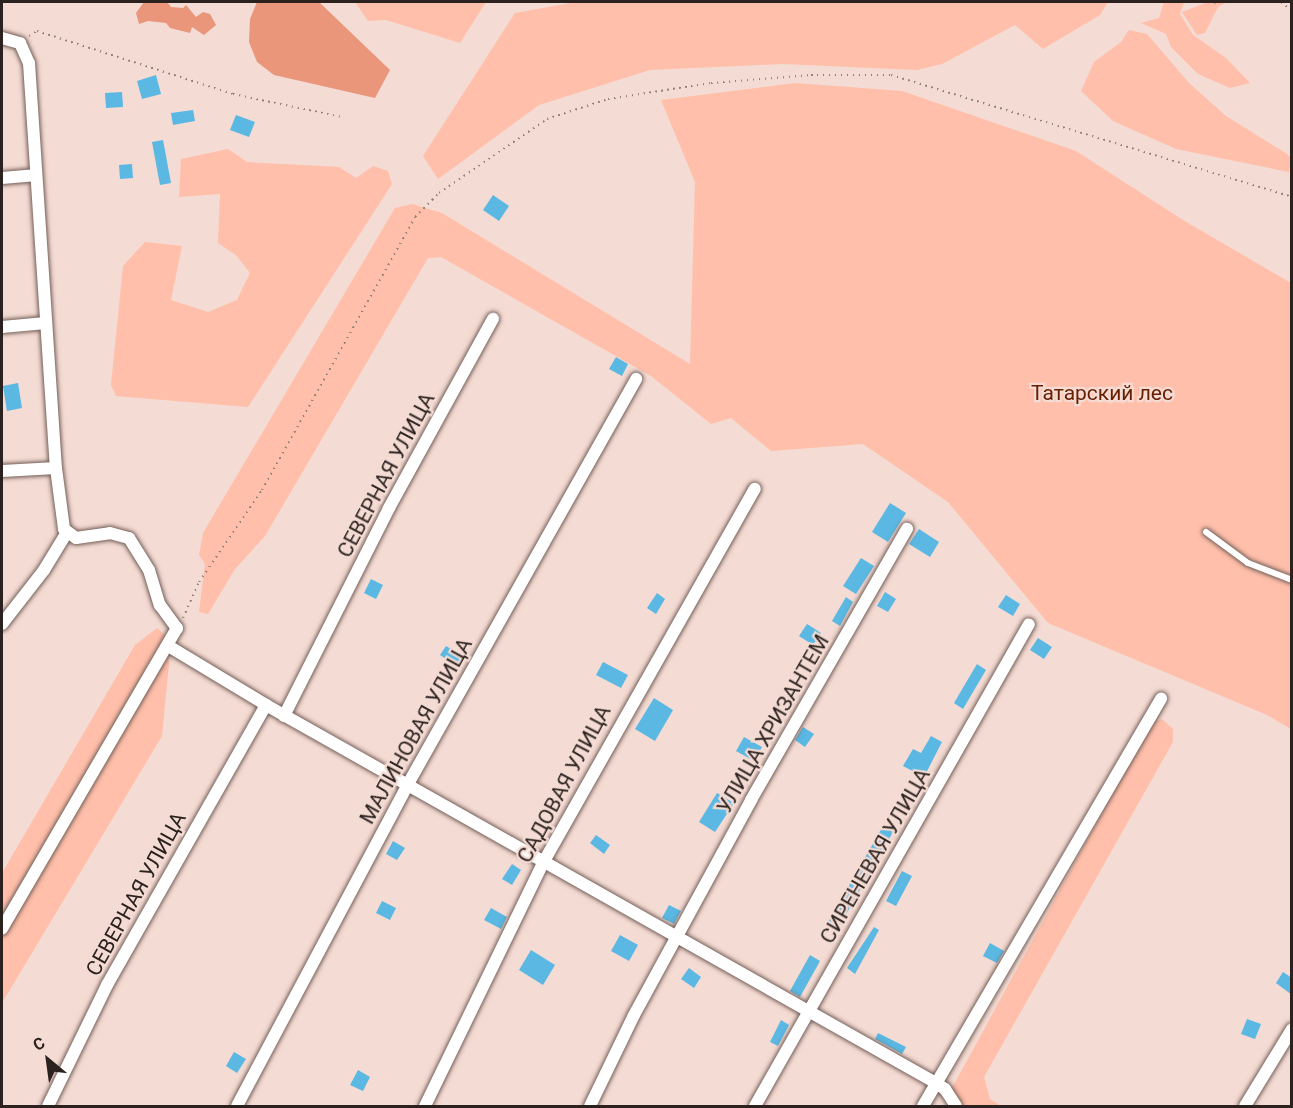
<!DOCTYPE html>
<html>
<head>
<meta charset="utf-8">
<style>
  body { margin:0 }
  #map { position:relative; width:1293px; height:1108px; overflow:hidden; background:#f4dbd3; font-family:Roboto,sans-serif }
  div>[style] { position:absolute }
  [style*='--x'] { left:calc(var(--x)*1px); top:calc(var(--y)*1px); width:calc(var(--w)*1px); rotate:calc(var(--a)*1deg) }
  .green>* { inset:0; background:#ffbfaa }
  .water>* { inset:0; background:#e9967b }
  .building>* { inset:0; background:#5ab8e3 }
  .path>* { height:2px; margin-top:-1px; transform-origin:0; background:repeating-linear-gradient(90deg,#93827c 0 1.5px,transparent 0 6px) }
  .roads { filter:drop-shadow(0 0 2px #745f58) drop-shadow(0 0 2px #745f58) }
  .service>* { height:6px; margin:-3px; padding:0 3px; transform-origin:3px; border-radius:3px; background:#fff }
  .minor>* { height:12px; margin:-6px; padding:0 6px; transform-origin:6px; border-radius:6px; background:#fff }
  span { translate:-50% -50%; white-space:nowrap; text-align:center; line-height:1.15; -webkit-text-stroke:4.5px #f4dbd3; paint-order:stroke }
  .park-label { font-size:21px; color:#661d00 }
  .street-label { font-size:21px; color:#2b221f }
  .frame { position:absolute; inset:0; border:3px solid #2b221f; pointer-events:none }
  .north { position:absolute; left:18px; top:1030px; width:60px; height:60px; -webkit-text-stroke:4px #f4dbd3; paint-order:stroke; rotate:331deg; font-size:16px; font-weight:700; line-height:24px; text-align:center; color:#2b221f }
  .north::after { content:''; display:block; margin:auto; width:21px; height:27px; background:#2b221f; clip-path:polygon(50% 0,100% 100%,50% 72%,0 100%) }
</style>
</head>
<body>
<div id="map">
  <div class="green">
    <div style="clip-path:polygon(355px 2px,486px 2px,460px 43px,386px 20px,368px 21px)"></div>
    <div style="clip-path:polygon(576px 2px,1027px 3px,1108px 2px,1100px 15px,1043px 49px,1015px 25px,942px 64px,917px 70px,783px 64px,650px 70px,539px 105px,438px 179px,423px 156px,515px 13px)"></div>
    <div style="clip-path:polygon(1164px 2px,1184px 2px,1180px 14px,1193px 35px,1226px 58px,1250px 83px,1230px 88px,1198px 74px,1171px 47px,1166px 34px,1141px 23px,1159px 18px)"></div>
    <div style="clip-path:polygon(1208px 2px,1227px 2px,1218px 7px,1205px 33px,1197px 35px,1182px 12px)"></div>
    <div style="clip-path:polygon(1129px 30px,1147px 34px,1189px 83px,1226px 116px,1287px 154px,1291px 158px,1289px 172px,1176px 149px,1113px 121px,1081px 91px,1094px 62px,1121px 42px)"></div>
    <div style="clip-path:polygon(795px 83px,902px 91px,1076px 151px,1183px 220px,1291px 283px,1291px 729px,1267px 715px,1048px 623px,948px 502px,863px 444px,771px 451px,731px 418px,711px 424px,651px 376px,441px 257px,428px 258px,265px 536px,235px 569px,208px 614px,199px 612px,205px 564px,199px 555px,203px 533px,395px 208px,412px 204px,442px 213px,690px 364px,695px 182px,661px 100px)"></div>
    <div style="clip-path:polygon(228px 149px,247px 162px,339px 167px,356px 178px,373px 166px,388px 171px,392px 184px,248px 407px,116px 396px,111px 385px,123px 266px,145px 242px,182px 246px,171px 300px,208px 312px,237px 300px,250px 273px,236px 255px,218px 243px,220px 194px,179px 197px,181px 159px)"></div>
    <div style="clip-path:polygon(157px 628px,168px 638px,169px 664px,162px 736px,2px 1003px,2px 873px,135px 645px)"></div>
    <div style="clip-path:polygon(1162px 719px,1173px 729px,1173px 742px,984px 1077px,990px 1099px,1001px 1106px,959px 1106px,951px 1090px,1151px 723px)"></div>
  </div>
  <div class="water">
    <div style="clip-path:polygon(144px 2px,167px 2px,171px 7px,183px 8px,186px 5px,196px 17px,203px 12px,210px 14px,216px 25px,204px 35px,192px 27px,190px 33px,170px 28px,166px 23px,148px 21px,139px 24px,136px 13px)"></div>
    <div style="clip-path:polygon(257px 2px,319px 2px,390px 70px,375px 98px,274px 75px,257px 62px,249px 42px,250px 19px)"></div>
  </div>
  <div class="building">
    <div style="clip-path:polygon(156px 75px,161px 94px,142px 99px,137px 81px)"></div>
    <div style="clip-path:polygon(122px 92px,123px 107px,106px 108px,105px 93px)"></div>
    <div style="clip-path:polygon(193px 110px,195px 121px,173px 125px,171px 113px)"></div>
    <div style="clip-path:polygon(236px 115px,255px 122px,249px 137px,230px 130px)"></div>
    <div style="clip-path:polygon(163px 140px,171px 183px,160px 185px,152px 142px)"></div>
    <div style="clip-path:polygon(132px 164px,133px 178px,120px 179px,119px 165px)"></div>
    <div style="clip-path:polygon(493px 195px,509px 206px,499px 221px,483px 210px)"></div>
    <div style="clip-path:polygon(616px 357px,628px 364px,622px 376px,609px 369px)"></div>
    <div style="clip-path:polygon(18px 383px,22px 408px,7px 411px,3px 386px)"></div>
    <div style="clip-path:polygon(890px 503px,906px 513px,888px 542px,872px 532px)"></div>
    <div style="clip-path:polygon(919px 529px,939px 542px,930px 557px,909px 544px)"></div>
    <div style="clip-path:polygon(861px 558px,874px 566px,856px 594px,843px 586px)"></div>
    <div style="clip-path:polygon(371px 579px,383px 585px,376px 599px,364px 593px)"></div>
    <div style="clip-path:polygon(885px 592px,896px 599px,888px 612px,877px 606px)"></div>
    <div style="clip-path:polygon(657px 593px,665px 599px,656px 614px,647px 608px)"></div>
    <div style="clip-path:polygon(1006px 595px,1020px 604px,1013px 616px,998px 607px)"></div>
    <div style="clip-path:polygon(846px 597px,853px 602px,840px 626px,832px 621px)"></div>
    <div style="clip-path:polygon(807px 624px,821px 633px,813px 645px,799px 636px)"></div>
    <div style="clip-path:polygon(1038px 638px,1052px 647px,1044px 659px,1030px 650px)"></div>
    <div style="clip-path:polygon(446px 646px,463px 656px,457px 666px,440px 655px)"></div>
    <div style="clip-path:polygon(603px 662px,628px 675px,621px 688px,596px 675px)"></div>
    <div style="clip-path:polygon(977px 664px,986px 670px,963px 709px,954px 703px)"></div>
    <div style="clip-path:polygon(654px 698px,673px 710px,655px 741px,635px 729px)"></div>
    <div style="clip-path:polygon(803px 727px,814px 734px,805px 747px,795px 740px)"></div>
    <div style="clip-path:polygon(931px 736px,942px 742px,924px 777px,903px 766px,913px 749px,921px 753px)"></div>
    <div style="clip-path:polygon(744px 737px,762px 747px,754px 761px,736px 751px)"></div>
    <div style="clip-path:polygon(717px 793px,734px 803px,715px 832px,699px 822px)"></div>
    <div style="clip-path:polygon(883px 826px,893px 832px,836px 932px,826px 926px)"></div>
    <div style="clip-path:polygon(596px 835px,610px 845px,604px 854px,590px 843px)"></div>
    <div style="clip-path:polygon(393px 841px,405px 848px,397px 860px,386px 854px)"></div>
    <div style="clip-path:polygon(512px 864px,521px 870px,512px 885px,502px 879px)"></div>
    <div style="clip-path:polygon(902px 871px,912px 876px,896px 906px,886px 901px)"></div>
    <div style="clip-path:polygon(382px 901px,396px 908px,390px 920px,376px 913px)"></div>
    <div style="clip-path:polygon(669px 905px,681px 911px,674px 924px,662px 918px)"></div>
    <div style="clip-path:polygon(491px 908px,507px 917px,501px 929px,484px 920px)"></div>
    <div style="clip-path:polygon(874px 927px,879px 930px,855px 974px,847px 968px)"></div>
    <div style="clip-path:polygon(620px 935px,638px 945px,629px 961px,611px 951px)"></div>
    <div style="clip-path:polygon(990px 943px,1004px 951px,997px 963px,983px 956px)"></div>
    <div style="clip-path:polygon(531px 950px,555px 965px,543px 985px,519px 970px)"></div>
    <div style="clip-path:polygon(810px 955px,820px 961px,800px 997px,790px 991px)"></div>
    <div style="clip-path:polygon(689px 968px,701px 977px,694px 988px,681px 979px)"></div>
    <div style="clip-path:polygon(1283px 972px,1292px 978px,1292px 995px,1276px 983px)"></div>
    <div style="clip-path:polygon(1247px 1019px,1261px 1024px,1255px 1039px,1241px 1034px)"></div>
    <div style="clip-path:polygon(781px 1020px,789px 1025px,778px 1046px,770px 1042px)"></div>
    <div style="clip-path:polygon(878px 1033px,906px 1047px,902px 1054px,875px 1039px)"></div>
    <div style="clip-path:polygon(234px 1052px,246px 1059px,237px 1073px,226px 1066px)"></div>
    <div style="clip-path:polygon(358px 1070px,370px 1077px,363px 1091px,350px 1085px)"></div>
  </div>
  <div class="path">
    <div style="--x:1281;--y:2;--w:14;--a:39"></div>
    <div style="--x:1214;--y:3;--w:2;--a:-27"></div>
    <div style="--x:29;--y:36;--w:9;--a:-32"></div>
    <div style="--x:37;--y:31;--w:206;--a:17.8"></div>
    <div style="--x:233;--y:94;--w:111;--a:11.9"></div>
    <div style="--x:183;--y:618;--w:39;--a:-66"></div>
    <div style="--x:199;--y:582;--w:112;--a:-55.6"></div>
    <div style="--x:262;--y:490;--w:313;--a:-60.7"></div>
    <div style="--x:415;--y:217;--w:34;--a:-45"></div>
    <div style="--x:439;--y:193;--w:131;--a:-34.4"></div>
    <div style="--x:547;--y:119;--w:64;--a:-18.2"></div>
    <div style="--x:608;--y:99;--w:104;--a:-8.8"></div>
    <div style="--x:711;--y:83;--w:100;--a:-4.6"></div>
    <div style="--x:811;--y:75;--w:80;--a:0"></div>
    <div style="--x:891;--y:75;--w:419;--a:16.9"></div>
  </div>
  <div class="roads">
    <div class="service">
      <div style="--x:1206;--y:532;--w:52;--a:36.4"></div>
      <div style="--x:1248;--y:563;--w:47;--a:21.1"></div>
    </div>
    <div class="minor">
      <div style="--x:2;--y:38;--w:19;--a:16"></div>
      <div style="--x:20;--y:43;--w:22;--a:66"></div>
      <div style="--x:29;--y:63;--w:406;--a:86.2"></div>
      <div style="--x:56;--y:468;--w:62;--a:82.5"></div>
      <div style="--x:64;--y:529;--w:15;--a:37"></div>
      <div style="--x:76;--y:538;--w:34;--a:-8"></div>
      <div style="--x:110;--y:533;--w:20;--a:15"></div>
      <div style="--x:129;--y:538;--w:38;--a:58"></div>
      <div style="--x:149;--y:570;--w:37;--a:73"></div>
      <div style="--x:160;--y:605;--w:29;--a:54"></div>
      <div style="--x:177;--y:628;--w:348;--a:120.2"></div>
      <div style="--x:2;--y:178;--w:32;--a:-5"></div>
      <div style="--x:2;--y:327;--w:44;--a:-5.2"></div>
      <div style="--x:2;--y:471;--w:54;--a:-3.2"></div>
      <div style="--x:2;--y:624;--w:68;--a:-52.1"></div>
      <div style="--x:44;--y:570;--w:42;--a:-58.6"></div>
      <div style="--x:170;--y:647;--w:112;--a:31.1"></div>
      <div style="--x:266;--y:705;--w:769;--a:29.43"></div>
      <div style="--x:936;--y:1083;--w:11;--a:34"></div>
      <div style="--x:945;--y:1089;--w:20;--a:57"></div>
      <div style="--x:284;--y:716;--w:233;--a:-63.2"></div>
      <div style="--x:389;--y:508;--w:216;--a:-61.2"></div>
      <div style="--x:48;--y:1106;--w:135;--a:-64"></div>
      <div style="--x:107;--y:985;--w:322;--a:-60.4"></div>
      <div style="--x:237;--y:1106;--w:365;--a:-62"></div>
      <div style="--x:408;--y:784;--w:465;--a:-60.6"></div>
      <div style="--x:425;--y:1106;--w:270;--a:-64.1"></div>
      <div style="--x:543;--y:863;--w:430;--a:-60.5"></div>
      <div style="--x:590;--y:1106;--w:101;--a:-64.2"></div>
      <div style="--x:634;--y:1015;--w:245;--a:-61.4"></div>
      <div style="--x:751;--y:800;--w:313;--a:-60.1"></div>
      <div style="--x:755;--y:1106;--w:554;--a:-60.38"></div>
      <div style="--x:923;--y:1106;--w:472;--a:-59.7"></div>
      <div style="--x:1245;--y:1106;--w:90;--a:-58.6"></div>
    </div>
  </div>
  <div class="park-label">
    <span style="left:1102px;top:393px">Татарский лес</span>
  </div>
  <div class="street-label">
    <span style="left:386px;top:475px;rotate:-62deg">СЕВЕРНАЯ УЛИЦА</span>
    <span style="left:773px;top:724px;rotate:-60deg">УЛИЦА ХРИЗАНТЕМ</span>
    <span style="left:416px;top:731px;rotate:-61deg">МАЛИНОВАЯ УЛИЦА</span>
    <span style="left:564px;top:784px;rotate:-62deg">САДОВАЯ УЛИЦА</span>
    <span style="left:875px;top:856px;rotate:-60deg">СИРЕНЕВАЯ УЛИЦА</span>
    <span style="left:136px;top:894px;rotate:-61deg">СЕВЕРНАЯ УЛИЦА</span>
  </div>
  <div class="frame"></div>
  <div class="north">С</div>
</div>
</body>
</html>
